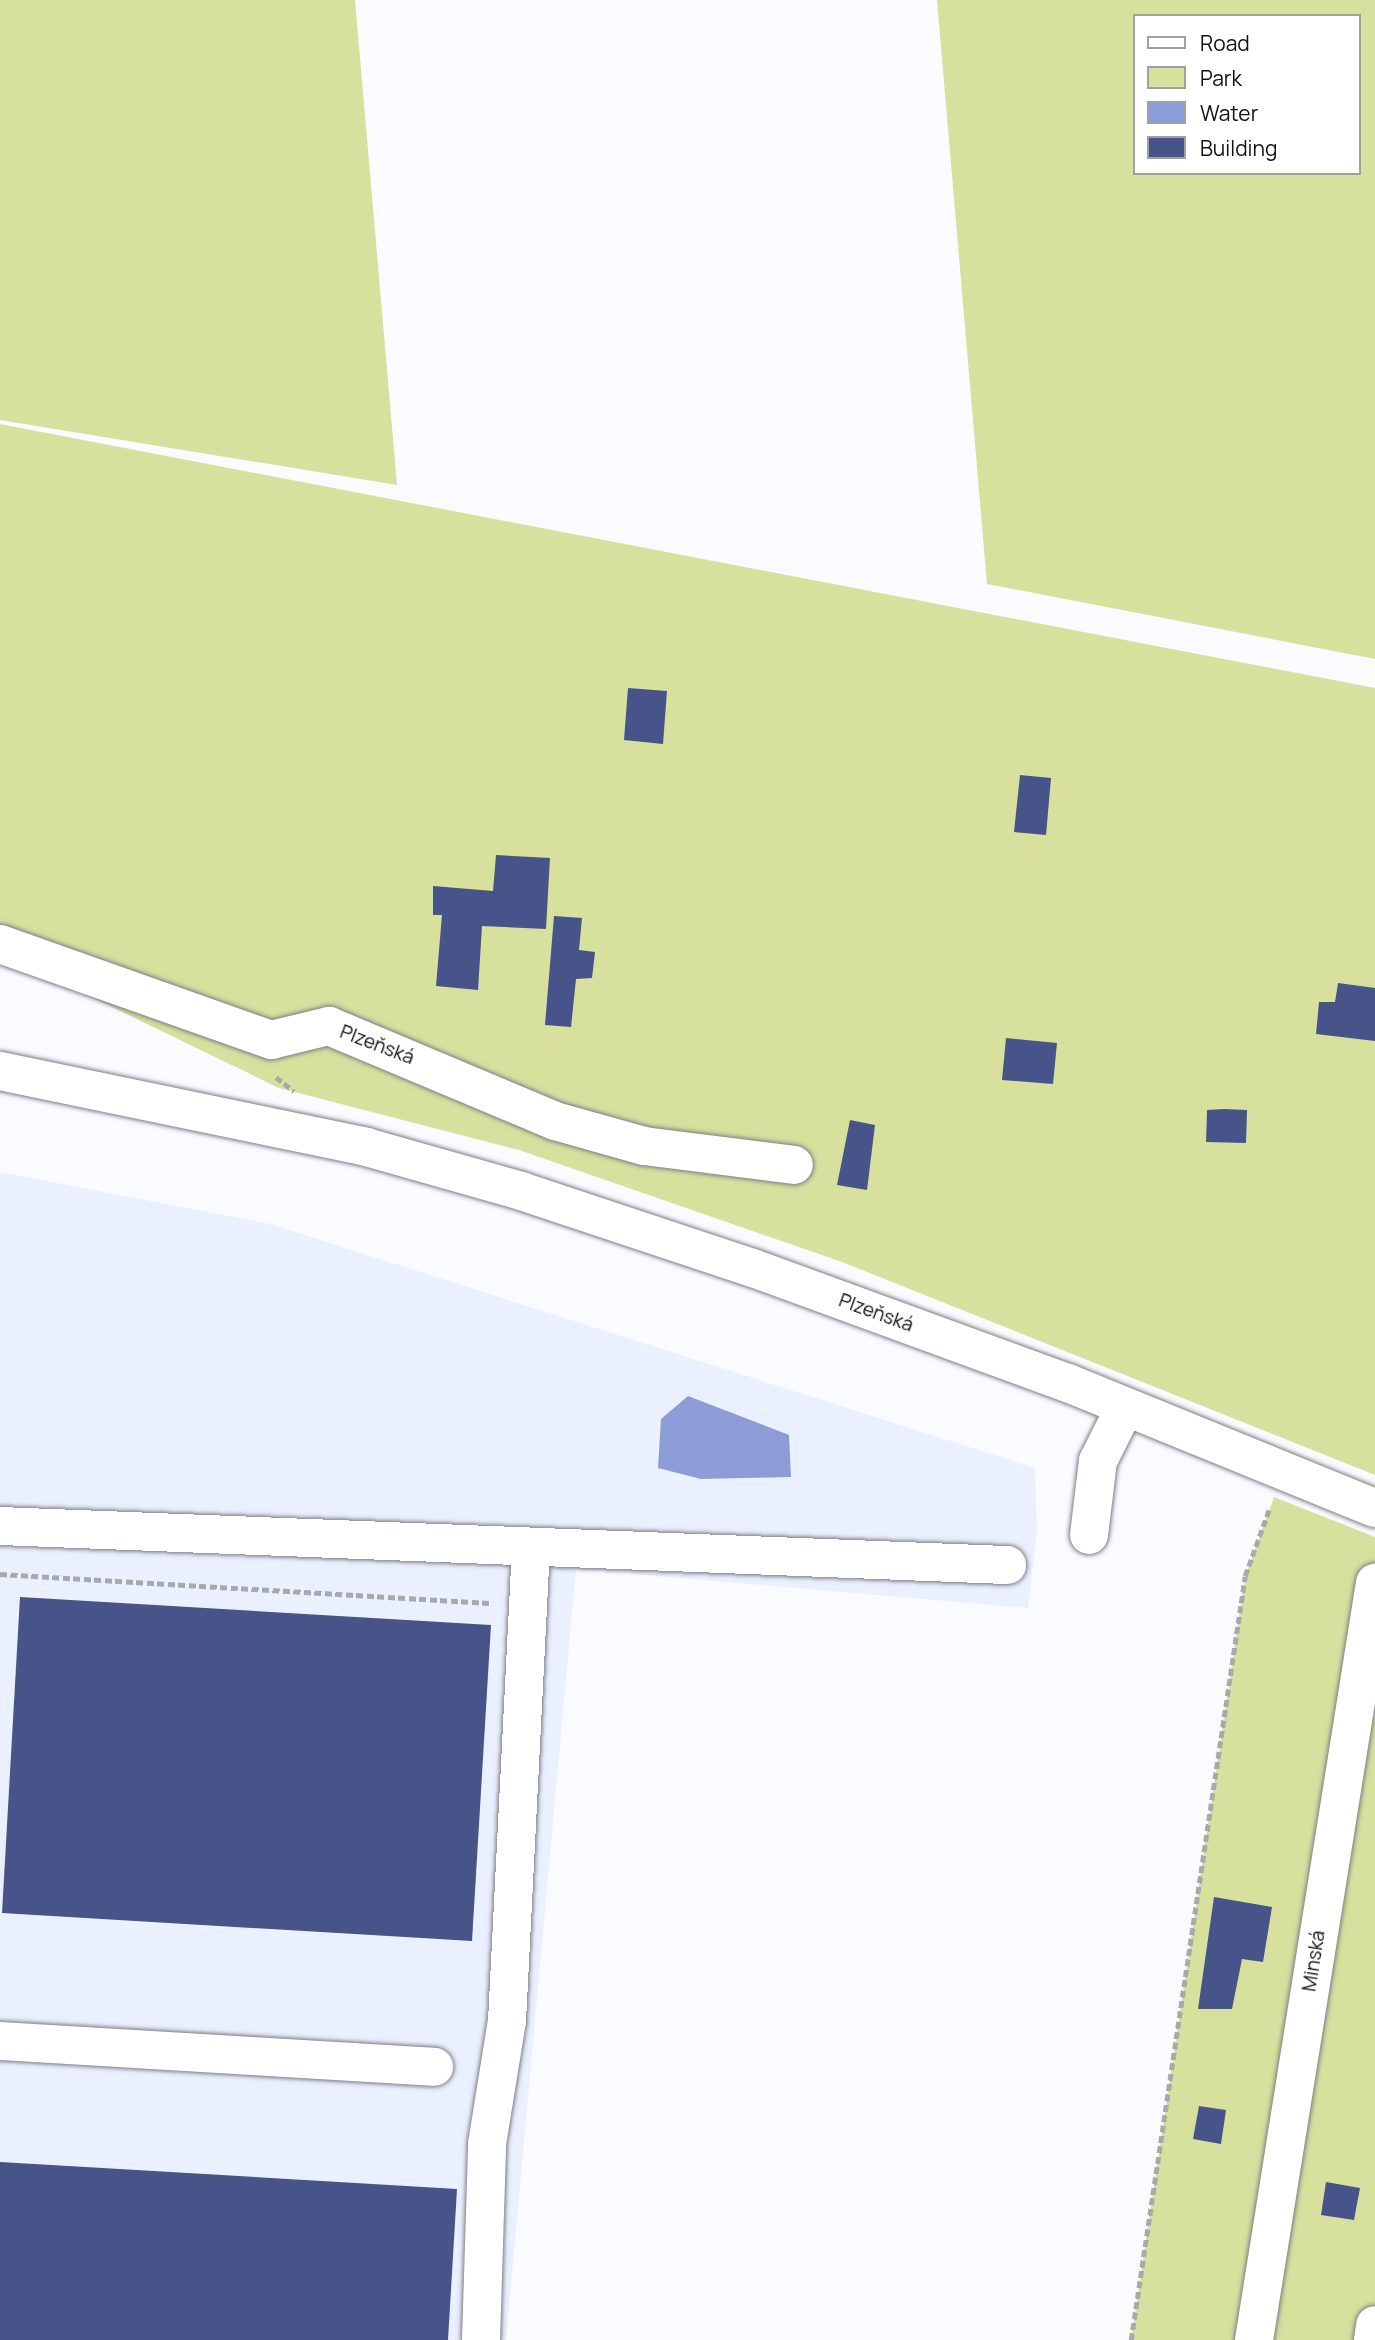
<!DOCTYPE html>
<html>
<head>
<meta charset="utf-8">
<style>
  body { margin:0 }
  #map { position:relative; width:1375px; height:2340px; overflow:hidden; background:#fafbff; font-family:Manrope,sans-serif }
  div>[style] { position:absolute }
  [style*='--x'] { left:calc(var(--x)*1px); top:calc(var(--y)*1px); width:calc(var(--w)*1px); rotate:calc(var(--a)*1deg) }
  .built>* { inset:0; background:#ebf0ff }
  .green>* { inset:0; background:#d7e09d }
  .water>* { inset:0; background:#8b9cd6 }
  .building>* { inset:0; background:#465489 }
  .path>* { height:4.5px; margin-top:-2.25px; transform-origin:0; background:repeating-linear-gradient(90deg,#a8a9ad 0 7px,transparent 0 10.5px) }
  .roads { filter:drop-shadow(0 0 2px #7d7f87) drop-shadow(0 0 2px #7d7f87) }
  .minor>* { height:38px; margin:-19px; padding:0 19px; transform-origin:19px; border-radius:19px; background:#fff }
  .major>* { height:38px; margin:-19px; padding:0 19px; transform-origin:19px; border-radius:19px; background:#fff }
  span { translate:-50% -50%; white-space:nowrap; text-align:center; line-height:1.15; -webkit-text-stroke:7px #fff; paint-order:stroke }
  .street-label { font-size:19px; color:#101114 }
  .legend { position:absolute; left:1133px; top:14px; width:228px; height:161px; box-sizing:border-box; background:#fff; border:2px solid #9fa0a1; margin:0; padding:9px 12px; list-style:none; font-size:21px; color:#101114 }
  .legend li { display:flex; align-items:center; gap:14px; height:35px }
  .legend b { width:35px; border:2px solid #9fa0a1 }
</style>
</head>
<body>
<div id="map">
  <div class="built">
    <div style="clip-path:polygon(0 1172px,270px 1224px,1035px 1468px,1037px 1531px,1028px 1608px,576px 1569px,506px 2340px,0 2340px)"></div>
  </div>
  <div class="green">
    <div style="clip-path:polygon(0 0,355px 0,397px 485px,0 420px)"></div>
    <div style="clip-path:polygon(evenodd,937px 0,1375px 0,1375px 659px,987px 584px,937px 0,1135px 16px,1359px 16px,1359px 173px,1135px 173px,1135px 16px)"></div>
    <div style="clip-path:polygon(0 424px,1375px 688px,1375px 1475px,842px 1262px,519px 1150px,279px 1088px,0 953px)"></div>
    <div style="clip-path:polygon(1274px 1497px,1375px 1537px,1375px 2340px,1131px 2340px,1245px 1576px)"></div>
  </div>
  <div class="water">
    <div style="clip-path:polygon(688px 1396px,789px 1435px,791px 1477px,701px 1479px,658px 1468px,661px 1419px)"></div>
  </div>
  <div class="building">
    <div style="clip-path:polygon(628px 688px,667px 691px,663px 744px,624px 740px)"></div>
    <div style="clip-path:polygon(1020px 775px,1051px 778px,1046px 835px,1014px 832px)"></div>
    <div style="clip-path:polygon(496px 855px,550px 858px,546px 929px,482px 926px,478px 990px,436px 986px,442px 915px,433px 915px,433px 886px,493px 891px)"></div>
    <div style="clip-path:polygon(554px 916px,582px 918px,579px 950px,595px 952px,592px 978px,576px 979px,571px 1027px,545px 1025px)"></div>
    <div style="clip-path:polygon(1338px 983px,1375px 988px,1375px 1041px,1316px 1034px,1319px 1002px,1335px 1002px)"></div>
    <div style="clip-path:polygon(1006px 1038px,1057px 1043px,1053px 1084px,1002px 1080px)"></div>
    <div style="clip-path:polygon(1224px 1109px,1247px 1110px,1246px 1143px,1206px 1142px,1207px 1110px)"></div>
    <div style="clip-path:polygon(850px 1120px,875px 1125px,867px 1190px,837px 1185px)"></div>
    <div style="clip-path:polygon(20px 1597px,491px 1625px,472px 1941px,2px 1913px)"></div>
    <div style="clip-path:polygon(1214px 1897px,1272px 1907px,1263px 1962px,1242px 1959px,1232px 2009px,1198px 2009px)"></div>
    <div style="clip-path:polygon(1199px 2106px,1226px 2110px,1221px 2144px,1193px 2139px)"></div>
    <div style="clip-path:polygon(0 2162px,457px 2189px,448px 2340px,0 2340px)"></div>
    <div style="clip-path:polygon(1326px 2182px,1360px 2188px,1354px 2220px,1321px 2215px)"></div>
  </div>
  <div class="path">
    <div style="--x:276;--y:1077;--w:23;--a:38"></div>
    <div style="--x:0;--y:1574;--w:494;--a:3.4"></div>
    <div style="--x:1131;--y:2340;--w:772;--a:-81.51"></div>
    <div style="--x:1245;--y:1576;--w:73;--a:-70.1"></div>
  </div>
  <div class="roads">
    <div class="minor">
      <div style="--x:0;--y:944;--w:288;--a:19.5"></div>
      <div style="--x:271;--y:1040;--w:60;--a:-13.6"></div>
      <div style="--x:329;--y:1026;--w:245;--a:22.8"></div>
      <div style="--x:555;--y:1121;--w:92;--a:15.7"></div>
      <div style="--x:644;--y:1146;--w:151;--a:7.2"></div>
      <div style="--x:0;--y:1526;--w:1008;--a:2.22"></div>
      <div style="--x:1089;--y:1535;--w:75;--a:-83.1"></div>
      <div style="--x:1098;--y:1461;--w:60;--a:-63.4"></div>
      <div style="--x:0;--y:2041;--w:435;--a:3.4"></div>
      <div style="--x:481;--y:2340;--w:196;--a:-88.2"></div>
      <div style="--x:487;--y:2144;--w:125;--a:-80.8"></div>
      <div style="--x:507;--y:2021;--w:475;--a:-87.1"></div>
      <div style="--x:1254;--y:2340;--w:767;--a:-80.92"></div>
      <div style="--x:1373;--y:2340;--w:15;--a:-82"></div>
    </div>
    <div class="major">
      <div style="--x:0;--y:1071;--w:374;--a:11.7"></div>
      <div style="--x:366;--y:1147;--w:161;--a:15.8"></div>
      <div style="--x:521;--y:1191;--w:244;--a:18.4"></div>
      <div style="--x:753;--y:1268;--w:335;--a:20.1"></div>
      <div style="--x:1068;--y:1383;--w:331;--a:22.2"></div>
    </div>
  </div>
  <div class="street-label">
    <span style="left:377px;top:1045px;rotate:21deg">Plzeňská</span>
    <span style="left:876px;top:1313px;rotate:20deg">Plzeňská</span>
    <span style="left:1314px;top:1961px;rotate:-81deg">Minská</span>
  </div>
  <ul class="legend">
  <li><b style="height:9px;background:#fff"></b>Road</li>
  <li><b style="height:19px;background:#d7e09d"></b>Park</li>
  <li><b style="height:19px;background:#8b9cd6"></b>Water</li>
  <li><b style="height:19px;background:#465489"></b>Building</li>
  </ul>
</div>
</body>
</html>
